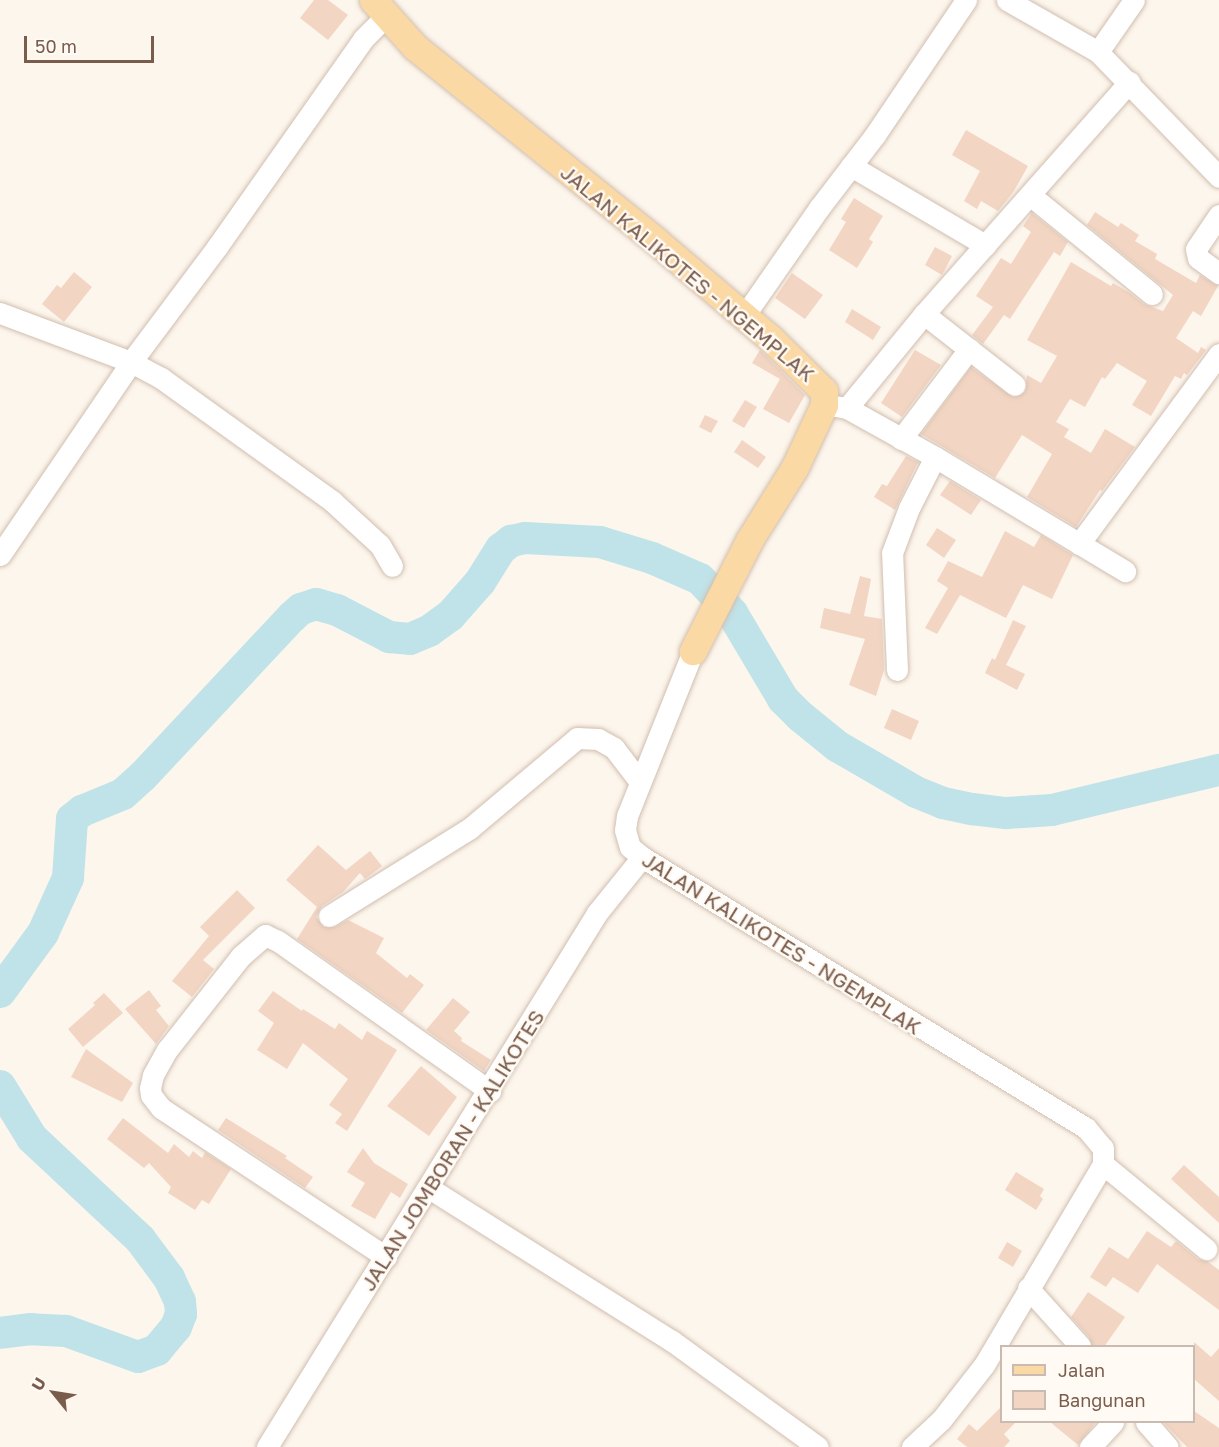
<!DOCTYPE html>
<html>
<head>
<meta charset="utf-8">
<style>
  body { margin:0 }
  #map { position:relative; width:1219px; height:1447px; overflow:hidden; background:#fdf6ec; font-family:"Golos Text",sans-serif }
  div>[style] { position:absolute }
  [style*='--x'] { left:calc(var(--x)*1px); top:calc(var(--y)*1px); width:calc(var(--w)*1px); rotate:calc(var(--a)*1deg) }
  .river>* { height:32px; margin:-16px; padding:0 16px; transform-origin:16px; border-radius:16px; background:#bfe3e8 }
  .building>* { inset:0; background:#f3d5c3 }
  .roads { filter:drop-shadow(0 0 2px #d1beb0) drop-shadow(0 0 2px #d1beb0) }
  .minor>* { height:21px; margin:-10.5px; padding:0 10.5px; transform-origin:10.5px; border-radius:10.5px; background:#fff }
  .major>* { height:27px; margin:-13.5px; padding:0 13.5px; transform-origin:13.5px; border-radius:13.5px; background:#fbd9a5 }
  span { translate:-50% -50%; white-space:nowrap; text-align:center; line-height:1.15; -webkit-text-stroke:4.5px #fffaf3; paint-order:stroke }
  .street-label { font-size:21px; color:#7a5c4d }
  .legend { position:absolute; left:1000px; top:1345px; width:195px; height:78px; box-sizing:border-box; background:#fffaf3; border:2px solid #cabbb1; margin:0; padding:8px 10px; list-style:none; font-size:18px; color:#7a5c4d }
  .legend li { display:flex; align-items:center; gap:12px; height:30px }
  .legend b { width:30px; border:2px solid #cabbb1 }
  .north { position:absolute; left:24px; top:1363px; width:60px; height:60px; -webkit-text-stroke:4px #fffaf3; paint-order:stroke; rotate:300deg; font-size:16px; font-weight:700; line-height:24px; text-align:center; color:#7a5c4d }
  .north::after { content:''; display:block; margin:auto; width:21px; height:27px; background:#7a5c4d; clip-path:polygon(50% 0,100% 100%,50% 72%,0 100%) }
  .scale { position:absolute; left:24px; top:36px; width:130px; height:27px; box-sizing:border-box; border:3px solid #7a5c4d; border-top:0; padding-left:8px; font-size:18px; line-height:21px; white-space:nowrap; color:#7a5c4d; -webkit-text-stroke:4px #fffaf3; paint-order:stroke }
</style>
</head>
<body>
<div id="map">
  <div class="river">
    <div style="--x:0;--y:992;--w:73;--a:-53.9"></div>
    <div style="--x:43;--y:933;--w:60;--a:-65.6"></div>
    <div style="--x:68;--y:878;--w:59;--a:-86.1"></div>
    <div style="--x:72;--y:819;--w:13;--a:-39"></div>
    <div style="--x:82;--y:811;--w:44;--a:-22.5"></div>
    <div style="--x:123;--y:794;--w:27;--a:-42"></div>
    <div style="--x:143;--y:776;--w:218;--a:-46.9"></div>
    <div style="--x:292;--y:617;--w:12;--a:-42"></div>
    <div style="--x:301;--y:609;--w:16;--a:-18"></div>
    <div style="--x:316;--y:604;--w:22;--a:16"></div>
    <div style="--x:337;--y:610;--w:59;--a:27.4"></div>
    <div style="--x:389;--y:637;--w:21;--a:5"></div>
    <div style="--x:410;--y:639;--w:21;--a:-23"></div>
    <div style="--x:429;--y:631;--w:26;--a:-36"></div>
    <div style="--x:450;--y:616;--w:45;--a:-48.6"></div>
    <div style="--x:480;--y:582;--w:39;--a:-58"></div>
    <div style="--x:501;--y:549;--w:13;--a:-39"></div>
    <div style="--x:511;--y:541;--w:14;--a:-12"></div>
    <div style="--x:525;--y:538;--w:75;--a:3.1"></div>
    <div style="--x:600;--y:542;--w:54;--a:17.1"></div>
    <div style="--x:652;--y:558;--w:52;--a:23.6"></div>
    <div style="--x:700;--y:579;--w:47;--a:46.7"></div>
    <div style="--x:732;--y:613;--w:100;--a:59.3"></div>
    <div style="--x:783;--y:699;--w:24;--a:45"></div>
    <div style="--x:800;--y:716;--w:48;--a:39"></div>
    <div style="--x:837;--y:746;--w:91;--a:30.2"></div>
    <div style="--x:916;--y:792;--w:29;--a:22"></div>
    <div style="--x:943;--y:803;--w:30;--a:12"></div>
    <div style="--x:972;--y:809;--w:34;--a:7"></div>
    <div style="--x:1006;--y:813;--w:46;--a:-3.7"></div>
    <div style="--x:1052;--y:810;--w:172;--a:-13.5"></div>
    <div style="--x:0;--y:1086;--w:61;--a:58.4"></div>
    <div style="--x:32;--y:1138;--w:148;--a:43.1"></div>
    <div style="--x:140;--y:1239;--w:49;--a:53.4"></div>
    <div style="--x:169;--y:1278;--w:26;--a:65"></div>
    <div style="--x:180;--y:1302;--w:12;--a:85"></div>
    <div style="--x:181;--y:1314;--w:14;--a:111"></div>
    <div style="--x:176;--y:1327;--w:30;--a:130"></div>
    <div style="--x:157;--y:1350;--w:20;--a:160"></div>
    <div style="--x:138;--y:1357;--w:77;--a:-160.1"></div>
    <div style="--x:66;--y:1331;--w:35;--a:-177"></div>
    <div style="--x:31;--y:1329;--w:31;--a:173"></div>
  </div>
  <div class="building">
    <div style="clip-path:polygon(314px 0,328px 0,348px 15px,328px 40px,300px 18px)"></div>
    <div style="clip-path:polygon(966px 130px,1028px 166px,1014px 191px,998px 211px,981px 201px,977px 209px,964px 201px,980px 171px,952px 155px)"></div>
    <div style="clip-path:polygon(854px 198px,883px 216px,869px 239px,873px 242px,857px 268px,829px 250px,846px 222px,841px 219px)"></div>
    <div style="clip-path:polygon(1095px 212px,1118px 227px,1121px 223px,1139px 235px,1135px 241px,1157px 254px,1155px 259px,1196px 283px,1200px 275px,1218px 286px,1201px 316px,1193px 311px,1176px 338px,1198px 353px,1201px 347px,1206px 350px,1187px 375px,1184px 373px,1181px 379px,1175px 376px,1151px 416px,1132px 405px,1147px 381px,1117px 363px,1105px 379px,1102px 377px,1085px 407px,1070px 399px,1056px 422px,1069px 429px,1064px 437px,1091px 453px,1105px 429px,1135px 447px,1102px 491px,1100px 490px,1076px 527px,1027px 497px,1052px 454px,1022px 435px,995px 478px,921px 434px,971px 367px,1013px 397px,1025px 392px,1027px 375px,1041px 383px,1057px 356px,1027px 340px,1071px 262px,1111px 286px,1113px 283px,1130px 293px,1144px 304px,1163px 311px,1173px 295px,1087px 225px)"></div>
    <div style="clip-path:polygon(1032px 213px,1068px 242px,1060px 256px,1054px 252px,1010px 319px,1004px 315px,983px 344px,972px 335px,993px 307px,976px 296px,1001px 258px,1011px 264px,1031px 232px,1023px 226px)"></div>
    <div style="clip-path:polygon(935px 247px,952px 256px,942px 275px,925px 265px)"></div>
    <div style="clip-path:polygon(74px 272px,92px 287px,64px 322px,42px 304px,57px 285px,61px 288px)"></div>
    <div style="clip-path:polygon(792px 273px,823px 295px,805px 319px,775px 298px)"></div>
    <div style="clip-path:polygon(852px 309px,881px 327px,873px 340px,845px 322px)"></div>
    <div style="clip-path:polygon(760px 350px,805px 395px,789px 423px,763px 409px,780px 379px,752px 363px)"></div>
    <div style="clip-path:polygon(915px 350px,941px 365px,902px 417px,881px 403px)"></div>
    <div style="clip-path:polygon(745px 400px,757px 407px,744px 428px,732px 421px)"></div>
    <div style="clip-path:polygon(705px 415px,718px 421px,711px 433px,699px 427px)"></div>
    <div style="clip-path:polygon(742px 440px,766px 457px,758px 468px,734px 452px)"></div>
    <div style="clip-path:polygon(906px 456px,918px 462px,895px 510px,874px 497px,882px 484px,887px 486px)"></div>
    <div style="clip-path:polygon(950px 481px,981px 500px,971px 515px,940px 495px)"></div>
    <div style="clip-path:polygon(937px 528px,956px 540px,944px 558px,926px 545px)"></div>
    <div style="clip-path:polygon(1005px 531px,1034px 547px,1041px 535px,1073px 555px,1052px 599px,1023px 585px,1006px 618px,960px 595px,937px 634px,925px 628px,948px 588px,937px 581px,948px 561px,982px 577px)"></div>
    <div style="clip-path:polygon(860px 576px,871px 579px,864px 616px,882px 619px,884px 670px,876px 696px,849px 685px,865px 639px,820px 628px,824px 608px,850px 614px)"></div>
    <div style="clip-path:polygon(1013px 620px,1026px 626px,1006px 665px,1025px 674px,1017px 690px,985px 673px,992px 658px,995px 660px)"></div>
    <div style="clip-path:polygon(892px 709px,919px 721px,911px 740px,884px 728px)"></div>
    <div style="clip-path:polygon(318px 845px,346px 870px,370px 851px,382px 866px,365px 879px,360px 873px,343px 892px,322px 906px,316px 917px,324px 927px,335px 927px,348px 920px,384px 938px,376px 953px,407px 978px,410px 974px,424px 985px,402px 1013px,297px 939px,317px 907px,286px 880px)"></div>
    <div style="clip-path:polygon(237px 890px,255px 908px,203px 960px,214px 969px,192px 997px,172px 981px,209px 936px,200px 927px)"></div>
    <div style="clip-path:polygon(149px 990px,161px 1006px,156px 1010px,169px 1026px,156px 1044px,125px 1009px)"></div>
    <div style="clip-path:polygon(273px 991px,302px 1011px,303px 1009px,335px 1029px,339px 1023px,362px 1040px,367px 1031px,397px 1050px,347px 1131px,335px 1123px,342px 1114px,329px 1105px,348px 1079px,303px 1043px,287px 1069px,257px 1050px,274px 1023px,258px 1011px)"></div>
    <div style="clip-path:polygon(104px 993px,123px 1013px,83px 1047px,68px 1029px,95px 1005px,93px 1003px)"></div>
    <div style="clip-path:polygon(453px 998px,470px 1012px,454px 1031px,462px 1038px,461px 1041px,491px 1060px,484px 1071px,426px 1030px)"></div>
    <div style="clip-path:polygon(86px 1049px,133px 1083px,122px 1102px,71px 1077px)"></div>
    <div style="clip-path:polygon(421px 1066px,457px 1097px,429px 1136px,387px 1106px)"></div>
    <div style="clip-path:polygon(123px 1118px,168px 1153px,174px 1144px,189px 1157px,193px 1151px,202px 1158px,205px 1152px,231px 1169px,209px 1204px,202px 1200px,195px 1210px,168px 1193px,171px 1187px,149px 1163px,144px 1168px,107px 1139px)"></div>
    <div style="clip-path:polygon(226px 1118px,287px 1156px,285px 1158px,313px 1177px,305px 1188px,218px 1130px)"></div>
    <div style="clip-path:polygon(363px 1148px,374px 1163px,408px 1184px,400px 1198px,391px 1192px,375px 1219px,351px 1206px,365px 1183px,347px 1172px)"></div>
    <div style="clip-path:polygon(1184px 1165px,1219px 1197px,1219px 1223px,1171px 1179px)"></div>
    <div style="clip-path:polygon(1016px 1172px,1044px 1189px,1040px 1196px,1043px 1199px,1036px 1210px,1005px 1190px)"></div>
    <div style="clip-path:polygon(1147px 1231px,1171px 1247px,1176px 1241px,1198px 1259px,1207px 1261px,1219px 1270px,1219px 1310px,1157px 1264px,1138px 1293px,1113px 1277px,1106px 1287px,1090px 1277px,1109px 1247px,1128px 1259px)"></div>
    <div style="clip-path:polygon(1007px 1242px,1022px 1251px,1013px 1267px,998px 1258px)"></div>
    <div style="clip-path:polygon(1088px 1292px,1125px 1317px,1104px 1347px,1092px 1347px,1089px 1337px,1071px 1317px)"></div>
    <div style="clip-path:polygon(1194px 1342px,1211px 1357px,1219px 1348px,1219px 1401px,1194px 1379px)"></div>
    <div style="clip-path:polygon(1002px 1406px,1002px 1422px,1016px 1422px,1004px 1434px,1010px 1441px,1004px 1447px,967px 1447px,957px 1439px,969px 1424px,977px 1431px)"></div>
    <div style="clip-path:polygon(1194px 1411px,1219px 1428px,1219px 1447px,1187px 1447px,1163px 1422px,1194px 1422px)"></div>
    <div style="clip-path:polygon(1050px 1422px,1096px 1422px,1078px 1445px)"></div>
  </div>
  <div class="roads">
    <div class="minor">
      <div style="--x:1007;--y:0;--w:105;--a:29.7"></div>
      <div style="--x:1098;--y:52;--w:174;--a:45.9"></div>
      <div style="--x:1098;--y:52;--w:63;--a:-55.3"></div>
      <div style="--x:851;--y:166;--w:156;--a:30.5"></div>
      <div style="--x:1030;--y:195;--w:157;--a:39.1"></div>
      <div style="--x:1219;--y:215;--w:41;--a:124.1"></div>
      <div style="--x:1196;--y:249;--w:9;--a:77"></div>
      <div style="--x:1198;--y:258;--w:26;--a:36"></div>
      <div style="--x:0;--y:313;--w:140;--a:20.5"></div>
      <div style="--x:131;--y:362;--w:34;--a:28"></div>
      <div style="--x:161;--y:378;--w:211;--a:35.7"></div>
      <div style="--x:332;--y:501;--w:65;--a:42.5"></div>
      <div style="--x:380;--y:545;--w:24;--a:60"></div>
      <div style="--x:924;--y:314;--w:115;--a:38"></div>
      <div style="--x:744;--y:316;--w:131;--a:-55.2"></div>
      <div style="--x:819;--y:208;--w:92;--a:-52.5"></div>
      <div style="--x:875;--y:135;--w:163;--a:-56"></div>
      <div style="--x:835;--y:406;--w:12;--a:9"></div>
      <div style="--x:847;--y:408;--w:101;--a:29.1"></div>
      <div style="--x:935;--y:457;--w:222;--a:31"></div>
      <div style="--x:847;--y:408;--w:122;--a:-50.7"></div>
      <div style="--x:924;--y:314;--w:310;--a:-48.5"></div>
      <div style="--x:901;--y:439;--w:113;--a:-52.9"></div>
      <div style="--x:1079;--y:544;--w:236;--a:-53.6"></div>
      <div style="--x:0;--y:555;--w:233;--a:-55.8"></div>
      <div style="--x:131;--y:362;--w:144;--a:-53.2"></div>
      <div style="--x:217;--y:247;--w:254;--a:-54.9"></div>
      <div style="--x:363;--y:39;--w:33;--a:-45"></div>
      <div style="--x:693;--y:651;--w:178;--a:111.8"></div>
      <div style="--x:627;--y:816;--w:14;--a:98"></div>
      <div style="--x:625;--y:830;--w:18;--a:74"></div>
      <div style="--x:630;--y:847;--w:16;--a:40"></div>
      <div style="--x:642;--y:857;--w:520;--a:31.4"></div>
      <div style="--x:1086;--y:1128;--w:26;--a:50"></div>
      <div style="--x:1103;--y:1148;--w:16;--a:90"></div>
      <div style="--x:1103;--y:1164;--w:234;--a:120.6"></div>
      <div style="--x:984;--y:1365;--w:70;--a:128"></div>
      <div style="--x:941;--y:1420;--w:40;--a:137"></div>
      <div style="--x:897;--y:670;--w:117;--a:-92.4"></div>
      <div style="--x:892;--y:553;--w:48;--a:-69.3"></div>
      <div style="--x:909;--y:508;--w:57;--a:-63"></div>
      <div style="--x:329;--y:916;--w:165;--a:-31.9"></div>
      <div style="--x:469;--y:829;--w:141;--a:-40.1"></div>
      <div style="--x:577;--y:738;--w:21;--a:3"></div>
      <div style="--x:598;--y:739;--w:18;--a:29"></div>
      <div style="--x:614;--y:748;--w:43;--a:52.6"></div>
      <div style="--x:1103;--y:1164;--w:134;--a:39.5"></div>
      <div style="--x:429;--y:1188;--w:287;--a:32.2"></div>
      <div style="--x:672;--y:1341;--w:180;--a:36"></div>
      <div style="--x:386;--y:1257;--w:270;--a:-146.5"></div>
      <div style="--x:161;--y:1108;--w:16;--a:-128"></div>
      <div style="--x:151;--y:1095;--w:7;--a:-98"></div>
      <div style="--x:150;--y:1088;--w:13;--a:-77"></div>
      <div style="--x:153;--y:1075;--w:29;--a:-61"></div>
      <div style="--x:167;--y:1050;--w:120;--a:-51.8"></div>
      <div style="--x:241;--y:956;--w:32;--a:-41"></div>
      <div style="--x:265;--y:935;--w:14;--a:25"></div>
      <div style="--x:278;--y:941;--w:260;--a:35.3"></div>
      <div style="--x:1028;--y:1288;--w:78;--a:48.1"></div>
      <div style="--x:1146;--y:1422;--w:33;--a:49"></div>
      <div style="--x:267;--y:1447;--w:628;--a:-58.28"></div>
      <div style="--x:597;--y:913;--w:72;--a:-51.2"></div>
      <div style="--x:1090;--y:1447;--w:34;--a:-47"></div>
    </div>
    <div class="major">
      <div style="--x:373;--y:0;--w:63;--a:48.2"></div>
      <div style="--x:415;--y:47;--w:309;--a:38.8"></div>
      <div style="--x:656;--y:241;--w:150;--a:40.4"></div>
      <div style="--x:770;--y:338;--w:76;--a:44.5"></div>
      <div style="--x:824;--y:391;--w:14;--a:90"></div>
      <div style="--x:824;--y:405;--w:68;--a:115.1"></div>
      <div style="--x:795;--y:467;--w:85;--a:122"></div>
      <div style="--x:750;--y:539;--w:126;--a:117"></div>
    </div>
  </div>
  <div class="street-label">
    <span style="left:688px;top:273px;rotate:40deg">JALAN KALIKOTES - NGEMPLAK</span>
    <span style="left:782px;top:943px;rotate:32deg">JALAN KALIKOTES - NGEMPLAK</span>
    <span style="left:452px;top:1150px;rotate:-58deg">JALAN JOMBORAN - KALIKOTES</span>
  </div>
  <ul class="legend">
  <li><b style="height:8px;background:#fbd9a5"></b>Jalan</li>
  <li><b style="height:16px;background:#f3d5c3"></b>Bangunan</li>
  </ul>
  <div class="north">U</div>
  <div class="scale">50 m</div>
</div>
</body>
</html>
